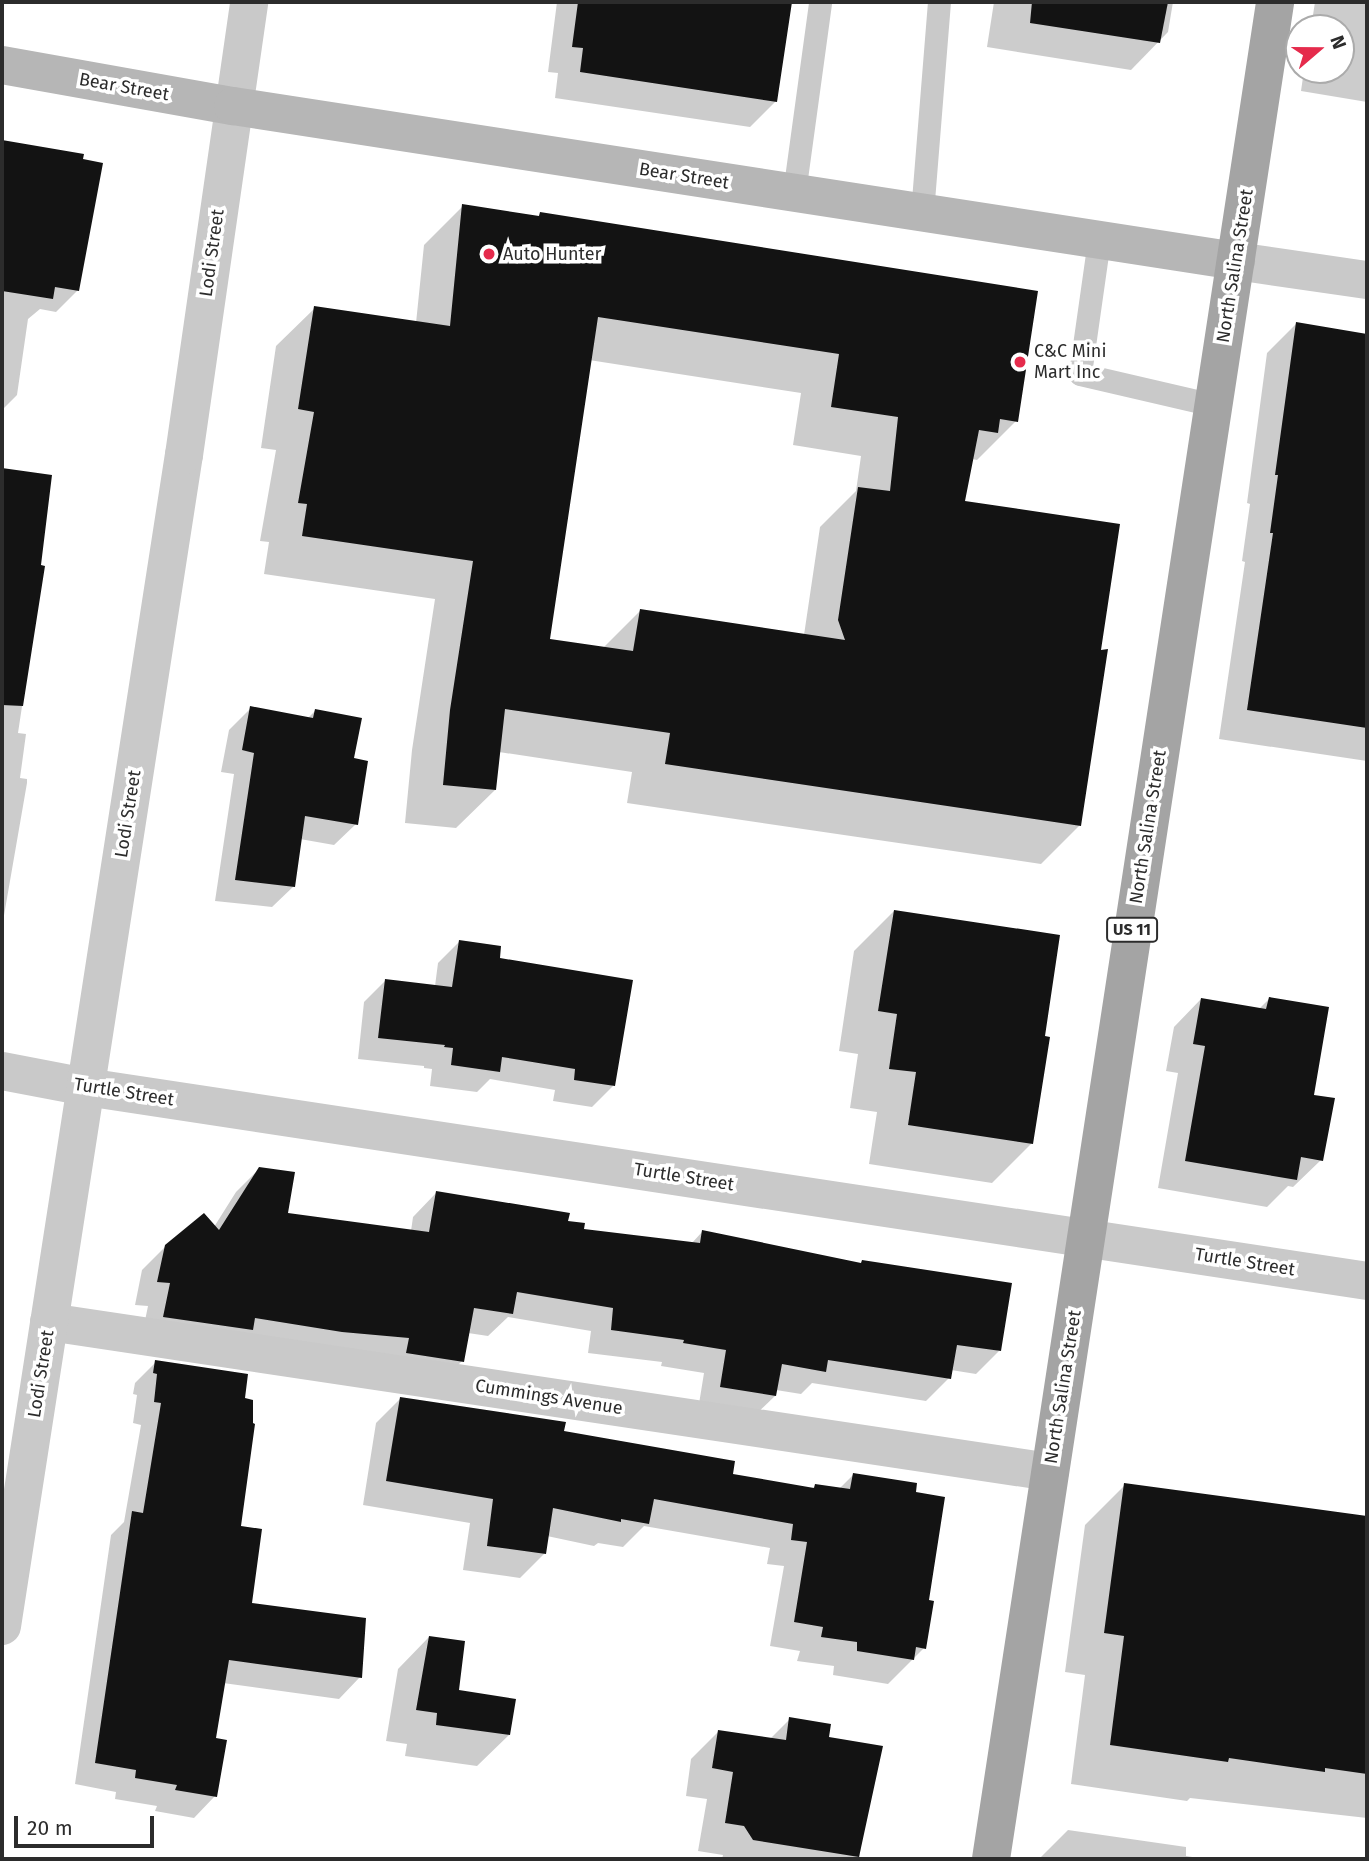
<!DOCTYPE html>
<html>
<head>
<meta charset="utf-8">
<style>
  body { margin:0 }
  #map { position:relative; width:1369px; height:1861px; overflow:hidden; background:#fff; font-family:"Fira Sans",sans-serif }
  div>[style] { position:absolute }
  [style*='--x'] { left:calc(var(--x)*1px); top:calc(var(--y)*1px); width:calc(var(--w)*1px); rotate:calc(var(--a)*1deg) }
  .shadow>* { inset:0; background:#0003 }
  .building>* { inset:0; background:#131313 }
  .lane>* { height:23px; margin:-11.5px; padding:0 11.5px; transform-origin:11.5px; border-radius:11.5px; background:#c9c9c9 }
  .street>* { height:38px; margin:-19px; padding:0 19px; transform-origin:19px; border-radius:19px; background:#c9c9c9 }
  .secondary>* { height:38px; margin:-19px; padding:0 19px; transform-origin:19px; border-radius:19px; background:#b6b6b6 }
  .primary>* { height:38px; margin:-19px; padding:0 19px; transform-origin:19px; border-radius:19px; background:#a4a4a4 }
  .dots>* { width:19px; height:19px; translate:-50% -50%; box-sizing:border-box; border:4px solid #fff; border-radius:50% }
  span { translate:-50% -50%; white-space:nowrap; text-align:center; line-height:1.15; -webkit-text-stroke:7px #fff; paint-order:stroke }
  .shield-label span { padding:2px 5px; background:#fff; border:2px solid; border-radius:5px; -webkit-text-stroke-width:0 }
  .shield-label { font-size:16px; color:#2c2c2c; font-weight:700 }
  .street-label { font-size:18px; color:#2c2c2c }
  .poi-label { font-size:18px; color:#2c2c2c }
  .left { translate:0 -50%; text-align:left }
  .frame { position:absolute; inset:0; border:4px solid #2c2c2c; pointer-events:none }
  .north { position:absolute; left:1285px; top:14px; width:70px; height:70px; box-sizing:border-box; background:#fff; border:2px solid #ababab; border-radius:50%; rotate:70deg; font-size:19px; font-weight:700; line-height:28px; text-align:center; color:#2c2c2c }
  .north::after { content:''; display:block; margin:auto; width:24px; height:32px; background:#e52b4c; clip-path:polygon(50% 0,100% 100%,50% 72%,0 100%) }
  .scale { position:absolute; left:14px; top:1816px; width:140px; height:32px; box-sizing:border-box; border:4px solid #2c2c2c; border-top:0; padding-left:9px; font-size:21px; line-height:24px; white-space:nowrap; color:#2c2c2c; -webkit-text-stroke:5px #fff; paint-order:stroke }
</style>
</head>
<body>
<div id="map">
  <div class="shadow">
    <div style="clip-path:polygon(557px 2px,790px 2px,776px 101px,750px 127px,555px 98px,558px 73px,548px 72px)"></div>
    <div style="clip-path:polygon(994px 2px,1173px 2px,1168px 32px,1131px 70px,987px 47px)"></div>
    <div style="clip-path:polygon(1315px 2px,1367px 2px,1367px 102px,1301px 91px,1304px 70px,1341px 70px,1341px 28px,1311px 28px)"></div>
    <div style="clip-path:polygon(2px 142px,78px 290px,56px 312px,40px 309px,28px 319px,17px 395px,2px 410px)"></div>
    <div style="clip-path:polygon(evenodd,463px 206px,537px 218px,540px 214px,1016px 421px,977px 460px,972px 459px,963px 503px,1098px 652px,1080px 825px,1041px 864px,627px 803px,632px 772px,499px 752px,495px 790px,456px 828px,405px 823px,412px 750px,435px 599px,264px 574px,269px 542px,260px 541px,276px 450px,261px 448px,276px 346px,315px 308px,416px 323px,424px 245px,463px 206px,589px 360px,801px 393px,793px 445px,861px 456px,856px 491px,820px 527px,804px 635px,640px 611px,603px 648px,548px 640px,589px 360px)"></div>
    <div style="clip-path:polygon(1296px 324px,1367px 338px,1367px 761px,1219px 739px,1245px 562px,1242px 561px,1250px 504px,1247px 503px,1267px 353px)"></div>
    <div style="clip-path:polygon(2px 470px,50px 477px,39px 566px,43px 567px,18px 733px,26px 734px,20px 778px,27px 779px,27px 783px,2px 927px)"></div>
    <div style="clip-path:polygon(251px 708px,307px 719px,315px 711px,352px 759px,356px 824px,334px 845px,300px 839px,294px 886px,272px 907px,215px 901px,234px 774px,221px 772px,229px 730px)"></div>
    <div style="clip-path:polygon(894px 911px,1043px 1037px,1032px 1143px,992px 1183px,869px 1164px,877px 1112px,850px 1108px,858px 1054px,839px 1051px,854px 951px)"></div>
    <div style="clip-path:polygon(459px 942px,498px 959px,613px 1086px,592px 1107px,553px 1101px,555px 1090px,490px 1079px,477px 1092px,430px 1086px,432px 1069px,424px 1068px,424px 1066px,358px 1059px,364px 1002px,385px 981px,435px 986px,438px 963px)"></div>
    <div style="clip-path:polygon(1201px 999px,1259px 1009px,1269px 999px,1312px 1096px,1321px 1160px,1293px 1187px,1288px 1186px,1267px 1207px,1158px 1188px,1178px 1073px,1166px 1071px,1174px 1027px)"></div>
    <div style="clip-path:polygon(260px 1168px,286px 1215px,411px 1231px,413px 1217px,436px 1193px,566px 1222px,582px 1231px,691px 1244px,702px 1232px,999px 1351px,976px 1374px,951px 1370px,949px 1378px,926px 1401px,812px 1383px,801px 1394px,776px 1390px,775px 1396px,751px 1419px,698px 1410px,704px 1373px,661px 1366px,662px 1362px,588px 1353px,591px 1331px,508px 1317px,488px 1336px,468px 1333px,462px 1361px,439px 1384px,141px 1340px,148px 1306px,135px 1305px,142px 1270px,166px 1246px,214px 1227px,236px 1192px)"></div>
    <div style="clip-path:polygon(156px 1362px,243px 1400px,239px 1528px,250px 1604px,360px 1677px,339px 1699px,223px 1683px,214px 1740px,215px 1796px,194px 1818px,155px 1811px,157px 1806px,115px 1799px,116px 1792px,75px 1784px,111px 1535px,124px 1522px,141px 1425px,133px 1423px,137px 1395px,133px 1394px,135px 1383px)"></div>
    <div style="clip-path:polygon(400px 1399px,562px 1432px,731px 1476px,812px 1489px,815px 1486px,839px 1489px,853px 1475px,914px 1494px,927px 1602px,924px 1648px,888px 1684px,833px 1675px,834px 1666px,797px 1661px,800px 1651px,770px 1646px,784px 1566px,767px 1564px,770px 1548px,644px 1526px,623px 1547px,598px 1543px,594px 1546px,547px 1536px,544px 1554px,520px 1578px,463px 1570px,470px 1523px,363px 1505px,376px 1423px)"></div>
    <div style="clip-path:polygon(1125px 1485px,1367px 1518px,1367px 1818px,1190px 1798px,1187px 1801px,1071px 1784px,1085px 1675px,1065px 1672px,1085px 1525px)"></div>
    <div style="clip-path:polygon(429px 1637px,457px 1692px,509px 1735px,477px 1766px,405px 1756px,407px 1744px,386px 1741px,398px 1669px)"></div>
    <div style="clip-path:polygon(790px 1719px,827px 1739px,881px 1748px,875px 1781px,870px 1786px,859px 1859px,722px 1859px,723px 1855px,698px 1851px,707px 1799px,686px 1796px,691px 1759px,719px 1731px,770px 1739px)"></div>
    <div style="clip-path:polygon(1068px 1830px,1186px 1847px,1186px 1856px,1205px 1859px,1039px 1859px)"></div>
  </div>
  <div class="building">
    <div style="clip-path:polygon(578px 2px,792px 2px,777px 102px,580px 72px,583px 48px,572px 47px)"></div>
    <div style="clip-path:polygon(1032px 2px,1168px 2px,1160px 43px,1030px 23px)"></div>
    <div style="clip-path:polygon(2px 140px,84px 154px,83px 159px,103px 163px,79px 291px,55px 287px,53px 299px,2px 291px)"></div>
    <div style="clip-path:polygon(evenodd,462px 204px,539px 216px,540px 212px,1038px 291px,1018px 422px,1000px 419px,998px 433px,979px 430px,965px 501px,1120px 524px,1101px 650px,1108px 649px,1081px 826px,665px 764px,670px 733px,505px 709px,496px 790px,443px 785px,450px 710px,473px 561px,302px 536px,307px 504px,298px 503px,314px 412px,298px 409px,314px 306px,450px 326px,462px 204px,598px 317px,839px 354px,831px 407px,898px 417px,890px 491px,858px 487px,838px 620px,845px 640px,640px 609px,633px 651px,550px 639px,598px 317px)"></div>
    <div style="clip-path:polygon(1296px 322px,1367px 334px,1367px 728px,1247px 710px,1273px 533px,1270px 533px,1278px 475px,1275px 475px)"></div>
    <div style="clip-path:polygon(2px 468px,52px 475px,41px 565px,45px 566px,23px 706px,2px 705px)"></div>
    <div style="clip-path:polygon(250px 706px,313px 718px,315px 709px,362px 718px,354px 758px,368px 761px,358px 825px,305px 816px,295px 887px,235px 880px,254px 753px,242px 750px)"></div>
    <div style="clip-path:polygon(894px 910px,1060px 935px,1045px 1036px,1050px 1037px,1033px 1144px,908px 1125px,916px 1072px,889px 1069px,897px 1014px,878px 1011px)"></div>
    <div style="clip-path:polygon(459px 940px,501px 946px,500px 958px,633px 980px,615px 1086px,574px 1080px,575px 1069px,502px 1057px,500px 1072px,451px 1065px,453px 1048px,444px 1047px,445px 1045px,378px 1038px,385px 979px,452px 987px)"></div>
    <div style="clip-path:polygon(1269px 997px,1329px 1007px,1314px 1095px,1335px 1098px,1323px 1161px,1301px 1157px,1297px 1180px,1185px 1161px,1205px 1046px,1193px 1044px,1201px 998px,1266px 1009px)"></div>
    <div style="clip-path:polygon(259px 1167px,295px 1172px,288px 1213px,429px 1232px,436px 1191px,570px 1213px,568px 1221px,585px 1223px,584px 1229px,700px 1243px,702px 1230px,861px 1263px,862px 1260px,1012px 1283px,1001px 1351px,957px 1345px,951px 1379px,828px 1360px,826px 1372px,782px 1364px,776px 1396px,720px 1387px,726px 1350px,683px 1343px,684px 1340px,611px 1330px,613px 1308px,517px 1292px,513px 1314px,474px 1308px,464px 1362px,406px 1353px,409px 1338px,342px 1332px,255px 1318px,253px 1330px,163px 1317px,170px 1283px,157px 1282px,165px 1245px,204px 1213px,219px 1230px)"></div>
    <div style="clip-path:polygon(155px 1360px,248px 1374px,245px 1398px,253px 1400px,253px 1423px,255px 1424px,241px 1526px,262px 1529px,252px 1603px,366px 1618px,362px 1678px,229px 1660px,216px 1738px,227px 1740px,217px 1797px,175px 1790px,177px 1785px,135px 1778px,136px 1770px,95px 1763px,132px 1511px,143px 1513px,161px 1403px,154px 1402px,157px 1374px,153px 1373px)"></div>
    <div style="clip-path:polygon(400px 1397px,566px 1422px,564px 1431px,735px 1461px,733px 1474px,814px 1488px,815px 1484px,850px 1489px,853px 1473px,917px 1483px,916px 1492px,945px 1497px,929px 1600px,934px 1601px,926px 1649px,916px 1647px,914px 1660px,857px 1651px,857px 1642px,821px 1637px,823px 1627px,794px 1622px,807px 1542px,791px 1540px,793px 1524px,654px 1499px,649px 1524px,621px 1519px,621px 1522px,553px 1508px,546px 1554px,487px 1546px,493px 1499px,386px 1481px)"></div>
    <div style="clip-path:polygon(1124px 1483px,1367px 1516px,1367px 1774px,1325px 1768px,1325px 1772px,1229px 1758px,1228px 1762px,1110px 1745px,1124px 1636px,1104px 1633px)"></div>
    <div style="clip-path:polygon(429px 1636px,465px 1641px,459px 1690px,516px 1699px,510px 1735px,436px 1725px,437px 1713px,416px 1710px)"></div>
    <div style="clip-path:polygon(789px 1717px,831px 1724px,829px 1737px,883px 1746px,859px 1857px,753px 1840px,744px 1826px,725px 1823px,733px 1772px,712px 1768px,718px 1730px,786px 1740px)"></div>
  </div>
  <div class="lane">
    <div style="--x:794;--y:193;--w:193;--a:-82.2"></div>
    <div style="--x:922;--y:213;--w:212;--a:-85.4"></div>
    <div style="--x:1099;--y:240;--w:135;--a:98.1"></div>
    <div style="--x:1080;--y:374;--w:137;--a:13.1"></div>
  </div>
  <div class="street">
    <div style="--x:1236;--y:261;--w:132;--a:8.3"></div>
    <div style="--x:2;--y:1071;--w:86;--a:10.8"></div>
    <div style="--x:86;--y:1087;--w:1296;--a:8.61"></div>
    <div style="--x:49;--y:1322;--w:1012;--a:8.52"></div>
    <div style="--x:2;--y:1626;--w:1185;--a:-81.17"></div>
    <div style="--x:184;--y:455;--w:458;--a:-81.8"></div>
  </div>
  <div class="secondary">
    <div style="--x:2;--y:65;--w:235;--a:10.1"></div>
    <div style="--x:233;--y:106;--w:1015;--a:8.78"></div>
  </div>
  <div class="primary">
    <div style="--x:991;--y:1859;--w:1879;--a:-81.3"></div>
  </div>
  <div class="dots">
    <div style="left:489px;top:254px;background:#e52b4c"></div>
    <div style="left:1020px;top:362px;background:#e52b4c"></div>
  </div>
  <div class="shield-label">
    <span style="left:1132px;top:930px">US 11</span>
  </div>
  <div class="street-label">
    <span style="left:124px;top:87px;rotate:10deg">Bear Street</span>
    <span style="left:684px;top:176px;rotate:9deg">Bear Street</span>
    <span style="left:212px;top:253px;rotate:-82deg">Lodi Street</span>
    <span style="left:1235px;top:266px;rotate:-81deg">North Salina Street</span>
    <span style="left:128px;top:814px;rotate:-81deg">Lodi Street</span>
    <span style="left:1148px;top:827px;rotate:-81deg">North Salina Street</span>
    <span style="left:124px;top:1092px;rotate:9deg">Turtle Street</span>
    <span style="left:684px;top:1177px;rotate:9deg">Turtle Street</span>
    <span style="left:1245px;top:1262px;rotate:9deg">Turtle Street</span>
    <span style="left:41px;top:1374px;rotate:-81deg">Lodi Street</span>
    <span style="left:1063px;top:1387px;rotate:-81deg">North Salina Street</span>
    <span style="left:549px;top:1397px;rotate:9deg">Cummings Avenue</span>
  </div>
  <div class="poi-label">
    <span class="left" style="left:503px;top:254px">Auto Hunter</span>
    <span class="left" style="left:1034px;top:362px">C&amp;C Mini<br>Mart Inc</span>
  </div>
  <div class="frame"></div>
  <div class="north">N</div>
  <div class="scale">20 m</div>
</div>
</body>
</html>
